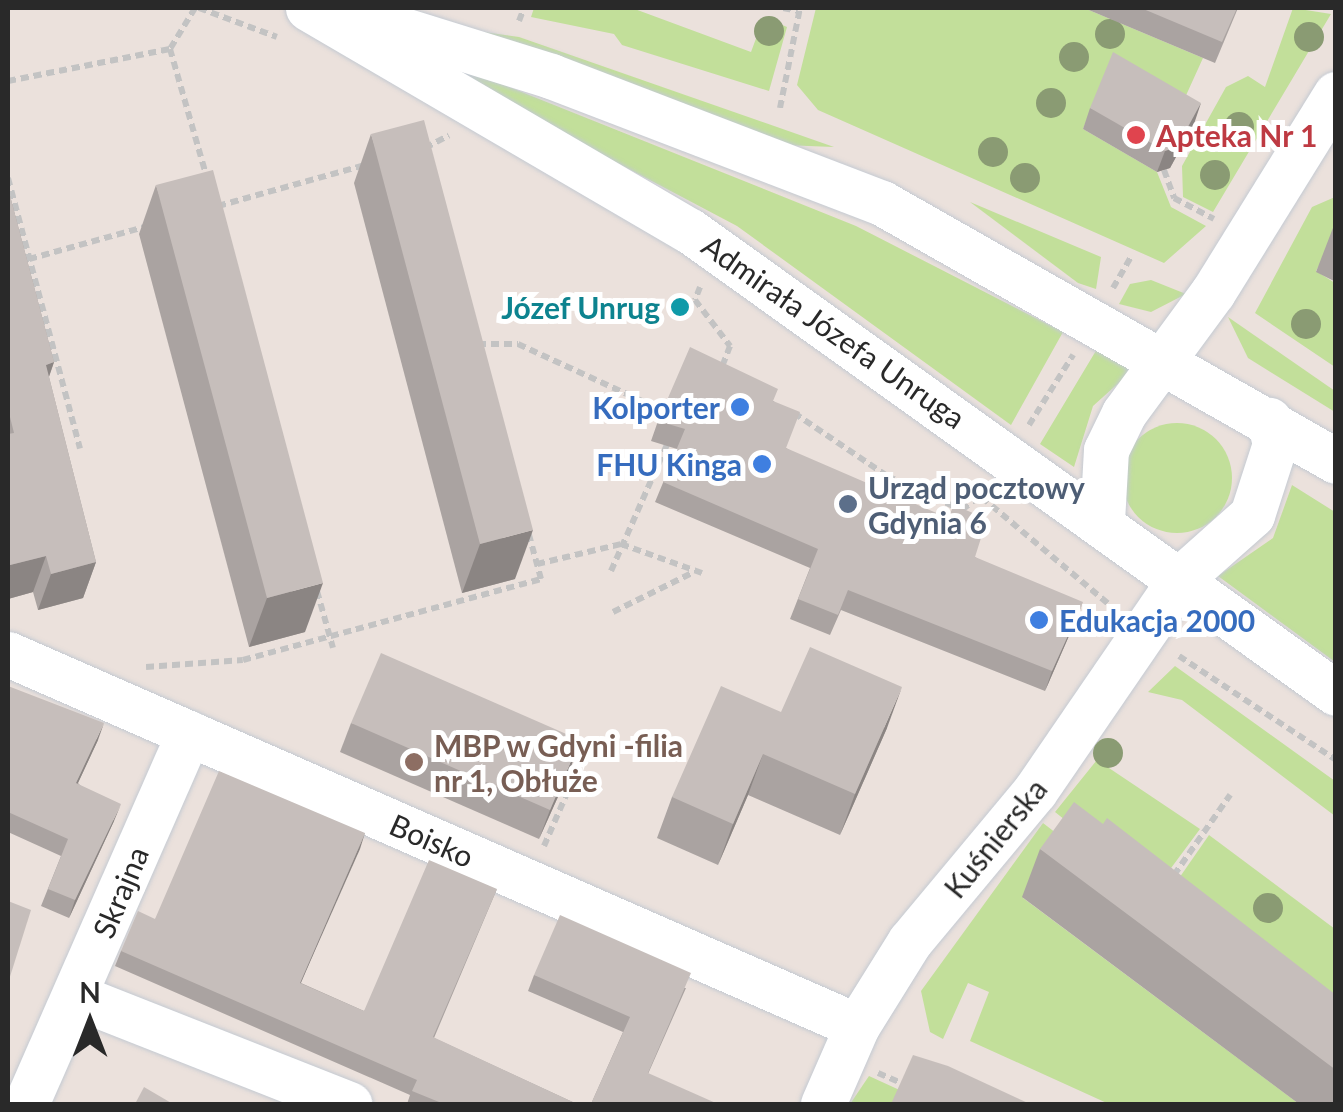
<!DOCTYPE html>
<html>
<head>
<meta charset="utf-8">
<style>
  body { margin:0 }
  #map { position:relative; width:1343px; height:1112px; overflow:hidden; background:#ebe1dc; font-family:Lato,sans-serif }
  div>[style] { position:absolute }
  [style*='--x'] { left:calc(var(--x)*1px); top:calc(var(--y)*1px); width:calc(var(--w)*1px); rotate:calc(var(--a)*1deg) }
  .green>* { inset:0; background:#c2df9a }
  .round { border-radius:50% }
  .path>* { height:6px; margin-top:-3px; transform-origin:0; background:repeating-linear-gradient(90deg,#c3c3c3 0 8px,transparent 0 13px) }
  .roads { filter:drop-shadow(0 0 2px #c4cad2) drop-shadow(0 0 2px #c4cad2) }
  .minor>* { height:45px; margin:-22.5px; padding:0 22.5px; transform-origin:22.5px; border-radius:22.5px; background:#fff }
  .trees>* { width:30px; height:30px; margin:-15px; border-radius:50%; background:#8a9b73 }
  .wall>* { inset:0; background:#aaa3a1 }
  .shaded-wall>* { inset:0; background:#8b8583 }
  .building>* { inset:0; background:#c6bebb }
  .dots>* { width:28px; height:28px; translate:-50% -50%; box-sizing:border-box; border:5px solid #fff; border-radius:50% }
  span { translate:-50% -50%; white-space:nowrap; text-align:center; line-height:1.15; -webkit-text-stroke:10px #fff; paint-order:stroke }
  .health-label { font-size:30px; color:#be3a42; font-weight:700 }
  .left { translate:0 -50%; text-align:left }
  .culture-label { font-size:30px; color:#0d838f; font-weight:700 }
  .right { translate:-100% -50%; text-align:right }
  .street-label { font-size:30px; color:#292929 }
  .shop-label { font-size:30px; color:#366cbe; font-weight:700 }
  .service-label { font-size:30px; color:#4e5e75; font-weight:700 }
  .education-label { font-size:30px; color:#785e54; font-weight:700 }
  .frame { position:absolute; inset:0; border:10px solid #292929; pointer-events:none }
  .north { position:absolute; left:40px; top:972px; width:100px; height:100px; -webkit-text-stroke:8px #fff; paint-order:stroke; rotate:0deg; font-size:28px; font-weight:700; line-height:40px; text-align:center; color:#292929 }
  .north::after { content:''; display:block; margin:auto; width:35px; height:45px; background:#292929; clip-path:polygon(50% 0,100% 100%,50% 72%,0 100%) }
</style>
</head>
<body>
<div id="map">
  <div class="green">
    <div style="clip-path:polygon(534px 8px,632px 8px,751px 52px,764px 17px,787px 27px,769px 91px,622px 45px,614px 34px,531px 17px)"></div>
    <div style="clip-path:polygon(816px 8px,1084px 8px,1203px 58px,1178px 113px,1103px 78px,1083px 129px,1157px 172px,1171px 207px,1206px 226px,1164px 263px,818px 110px,797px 85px)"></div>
    <div style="clip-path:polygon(1293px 8px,1331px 14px,1213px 212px,1183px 197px,1182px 166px,1226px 87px,1248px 76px,1265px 87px)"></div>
    <div style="clip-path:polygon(449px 27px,519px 37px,834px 147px,782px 145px)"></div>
    <div style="clip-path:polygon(467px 70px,856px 226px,1063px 332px,1011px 425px,737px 226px,445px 72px)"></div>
    <div style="clip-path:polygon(1335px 197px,1335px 236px,1316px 271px,1335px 283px,1335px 367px,1255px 313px,1312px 207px)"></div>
    <div style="clip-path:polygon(970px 202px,1101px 257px,1096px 289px,1078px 283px)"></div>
    <div style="clip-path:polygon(1151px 280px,1186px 294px,1151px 312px,1119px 304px,1130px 284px)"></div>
    <div style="clip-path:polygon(1228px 317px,1335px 391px,1335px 412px,1248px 358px)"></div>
    <div style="clip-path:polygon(1097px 349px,1132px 371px,1093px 406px,1074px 467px,1040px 444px)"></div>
    <div class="round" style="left:1122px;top:423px;width:110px;height:110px"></div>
    <div style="clip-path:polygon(1292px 485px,1335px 512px,1335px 662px,1218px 576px,1273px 538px)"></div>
    <div style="clip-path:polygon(1175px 666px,1335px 781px,1335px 816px,1182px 700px,1148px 692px)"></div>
    <div style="clip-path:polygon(1113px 740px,1103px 764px,1200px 829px,1154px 891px,1055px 812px)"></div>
    <div style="clip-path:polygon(1043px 823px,1092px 861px,1023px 898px,1299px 1104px,1109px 1104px,970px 1041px,989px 992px,968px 983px,943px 1039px,930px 1032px,921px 991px)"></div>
    <div style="clip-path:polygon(1209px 835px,1335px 929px,1335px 1008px,1166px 897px)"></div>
    <div style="clip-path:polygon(869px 1076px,930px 1104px,850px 1104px)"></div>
  </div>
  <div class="path">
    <div style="--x:195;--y:8;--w:48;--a:121.4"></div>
    <div style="--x:170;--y:49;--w:134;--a:74"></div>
    <div style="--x:199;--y:8;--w:83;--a:20.4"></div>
    <div style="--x:783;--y:8;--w:15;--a:11"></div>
    <div style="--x:519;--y:21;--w:14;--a:-69"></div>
    <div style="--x:8;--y:81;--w:165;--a:-11.2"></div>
    <div style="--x:780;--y:108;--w:102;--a:-78.7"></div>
    <div style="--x:425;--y:148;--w:27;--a:-28"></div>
    <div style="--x:1164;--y:170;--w:30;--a:70"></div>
    <div style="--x:1174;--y:198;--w:45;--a:27.7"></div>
    <div style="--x:8;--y:178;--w:280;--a:75.1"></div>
    <div style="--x:218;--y:206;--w:153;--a:-15.6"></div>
    <div style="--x:29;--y:259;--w:123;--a:-15.5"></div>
    <div style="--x:700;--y:287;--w:14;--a:111"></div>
    <div style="--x:695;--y:300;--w:58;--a:52.7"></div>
    <div style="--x:730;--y:346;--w:26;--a:111"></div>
    <div style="--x:1113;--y:288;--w:38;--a:-60"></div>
    <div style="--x:478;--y:344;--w:40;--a:0"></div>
    <div style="--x:518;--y:344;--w:167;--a:24.7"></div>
    <div style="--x:794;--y:413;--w:112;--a:34.1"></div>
    <div style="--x:887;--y:476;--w:82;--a:24.4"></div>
    <div style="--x:962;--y:510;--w:27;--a:-39"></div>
    <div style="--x:1029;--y:425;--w:83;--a:-57.8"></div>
    <div style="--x:972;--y:489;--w:183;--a:40.1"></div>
    <div style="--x:537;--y:564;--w:86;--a:-13.4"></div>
    <div style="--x:621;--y:544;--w:86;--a:19.7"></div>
    <div style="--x:611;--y:571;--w:143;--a:-66.1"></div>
    <div style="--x:317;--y:591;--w:59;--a:74.3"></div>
    <div style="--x:613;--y:612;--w:88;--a:-26.3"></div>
    <div style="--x:1179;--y:656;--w:188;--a:33.5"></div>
    <div style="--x:146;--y:667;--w:97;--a:-4.1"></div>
    <div style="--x:243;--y:660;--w:309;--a:-15.2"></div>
    <div style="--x:541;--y:579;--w:50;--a:-105.2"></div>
    <div style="--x:544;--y:846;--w:108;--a:-66.5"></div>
    <div style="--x:1174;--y:875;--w:98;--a:-55"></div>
    <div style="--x:878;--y:1073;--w:33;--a:23"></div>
  </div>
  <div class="roads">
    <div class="minor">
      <div style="--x:308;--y:8;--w:442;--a:30.3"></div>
      <div style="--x:690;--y:231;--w:794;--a:35.57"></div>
      <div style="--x:365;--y:18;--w:195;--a:17.3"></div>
      <div style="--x:551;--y:76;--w:355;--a:21"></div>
      <div style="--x:882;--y:203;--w:522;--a:29.61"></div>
      <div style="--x:1102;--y:521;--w:71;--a:-86.8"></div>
      <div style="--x:1106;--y:450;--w:41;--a:-64.1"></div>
      <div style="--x:1124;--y:413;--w:150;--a:-53.7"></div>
      <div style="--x:1213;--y:292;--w:233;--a:-58.2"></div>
      <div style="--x:8;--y:654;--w:927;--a:23.66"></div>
      <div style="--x:75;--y:996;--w:295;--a:21.5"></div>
      <div style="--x:26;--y:1104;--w:405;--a:-66.3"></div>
      <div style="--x:823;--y:1104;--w:85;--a:-66.4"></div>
      <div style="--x:857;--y:1026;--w:100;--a:-58.1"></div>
      <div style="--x:910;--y:941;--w:195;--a:-50.2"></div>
      <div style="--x:1035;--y:791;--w:258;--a:-55.6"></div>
      <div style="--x:1181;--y:578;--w:95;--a:-41.6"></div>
      <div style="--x:1252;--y:515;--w:75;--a:-72.1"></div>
      <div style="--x:1275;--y:444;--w:25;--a:-104"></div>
    </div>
  </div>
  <div class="trees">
    <div style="left:769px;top:31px"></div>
    <div style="left:1110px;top:34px"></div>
    <div style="left:1309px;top:37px"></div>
    <div style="left:1074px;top:57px"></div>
    <div style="left:1051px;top:103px"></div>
    <div style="left:1239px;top:127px"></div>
    <div style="left:993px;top:152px"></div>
    <div style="left:1215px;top:175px"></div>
    <div style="left:1025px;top:178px"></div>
    <div style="left:1306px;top:324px"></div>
    <div style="left:1108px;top:753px"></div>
    <div style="left:1268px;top:908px"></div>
  </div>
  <div class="wall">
    <div style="clip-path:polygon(1084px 8px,1238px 8px,1215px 63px)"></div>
    <div style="clip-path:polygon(1090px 108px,1194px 124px,1170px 168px,1157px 172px,1083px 129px)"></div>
    <div style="clip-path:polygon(371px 134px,515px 579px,462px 593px,354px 183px)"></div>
    <div style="clip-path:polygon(156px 185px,305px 632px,249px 647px,139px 234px)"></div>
    <div style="clip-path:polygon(8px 188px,54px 362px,49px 377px,96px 562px,83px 598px,38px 610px,33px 592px,8px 599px)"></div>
    <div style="clip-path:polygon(1336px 220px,1336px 282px,1316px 272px)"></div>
    <div style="clip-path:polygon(774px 401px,786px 448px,975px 557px,1075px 622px,1045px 691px,841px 610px,830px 635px,790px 619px,810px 568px,655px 502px,677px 449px,651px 441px,658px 421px)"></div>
    <div style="clip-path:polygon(8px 686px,98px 740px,78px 783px,114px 821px,69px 918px,41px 906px,61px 856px,8px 832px)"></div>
    <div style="clip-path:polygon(781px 712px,887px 728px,840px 835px,748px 795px,718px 865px,657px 838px,672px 797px)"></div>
    <div style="clip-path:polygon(351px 723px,570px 770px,539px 839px,340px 752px)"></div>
    <div style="clip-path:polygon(365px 833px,301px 983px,364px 1011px,497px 889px,434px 1038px,577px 1104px,407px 1104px,410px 1095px,115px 966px,121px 951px,155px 919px)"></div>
    <div style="clip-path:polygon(1040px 849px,1336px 995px,1336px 1104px,1299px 1104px,1022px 897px)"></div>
    <div style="clip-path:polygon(534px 975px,686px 988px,648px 1074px,591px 1104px,623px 1032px,528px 991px)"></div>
  </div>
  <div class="shaded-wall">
    <div style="clip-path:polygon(1201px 103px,1194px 124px,1170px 168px,1157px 172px,1165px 151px)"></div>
    <div style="clip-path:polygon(54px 362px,41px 399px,46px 365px)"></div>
    <div style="clip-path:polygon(533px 530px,515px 579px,462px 593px,480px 544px)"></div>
    <div style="clip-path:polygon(46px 556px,33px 592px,8px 599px,8px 571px,10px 565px)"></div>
    <div style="clip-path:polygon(96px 562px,83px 598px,38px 610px,51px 574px)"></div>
    <div style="clip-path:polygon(323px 583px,305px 632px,249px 647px,267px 598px)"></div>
    <div style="clip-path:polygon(1083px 602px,1075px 622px,1045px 691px,1052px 671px)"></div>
    <div style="clip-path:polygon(902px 687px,887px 728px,840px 835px,855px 794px)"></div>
    <div style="clip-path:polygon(104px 723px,98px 740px,70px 800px,76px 783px)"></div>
    <div style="clip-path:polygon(580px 740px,570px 770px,539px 839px,550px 810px)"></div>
    <div style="clip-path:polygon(763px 754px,748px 795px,718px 865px,733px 824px)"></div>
    <div style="clip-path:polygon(121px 804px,114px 821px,69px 918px,75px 900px)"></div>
    <div style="clip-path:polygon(365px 833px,360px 849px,294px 998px,300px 983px)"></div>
  </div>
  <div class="building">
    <div style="clip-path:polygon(1141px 8px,1237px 8px,1222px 42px)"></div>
    <div style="clip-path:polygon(1113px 52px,1201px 103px,1177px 147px,1165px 151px,1090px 108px)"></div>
    <div style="clip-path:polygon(424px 120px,533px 530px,480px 544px,371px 134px)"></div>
    <div style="clip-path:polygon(213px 170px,323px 583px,267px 598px,156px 185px)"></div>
    <div style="clip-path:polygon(8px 188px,54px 362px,46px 365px,96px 562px,51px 574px,46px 556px,10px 565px,8px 557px,8px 434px,14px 433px,8px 409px)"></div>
    <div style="clip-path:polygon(690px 347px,778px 389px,773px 401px,800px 412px,786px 448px,948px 518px,954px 505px,987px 519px,975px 557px,1083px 602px,1052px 671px,848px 590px,838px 615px,798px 599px,818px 549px,663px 482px,685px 429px,658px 421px)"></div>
    <div style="clip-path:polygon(810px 647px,902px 687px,855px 794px,763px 754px,733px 824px,672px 797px,721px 686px,781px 712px)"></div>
    <div style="clip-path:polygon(381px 653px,580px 740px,550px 810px,351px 723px)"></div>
    <div style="clip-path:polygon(8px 686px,104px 723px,76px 783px,121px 804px,75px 900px,48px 889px,68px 839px,8px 812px)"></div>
    <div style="clip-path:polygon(219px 771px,365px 833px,300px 983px,364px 1011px,429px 860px,497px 889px,433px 1037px,577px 1104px,444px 1104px,412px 1091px,417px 1080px,121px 951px,138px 911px,155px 919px)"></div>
    <div style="clip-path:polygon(1074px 802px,1103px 824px,1107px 818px,1336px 995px,1336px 1070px,1040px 849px)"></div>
    <div style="clip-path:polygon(8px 901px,31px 910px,8px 983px)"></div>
    <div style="clip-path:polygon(560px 915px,691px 973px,648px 1073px,718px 1104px,591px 1104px,630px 1017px,534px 975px)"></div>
    <div style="clip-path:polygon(913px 1055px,948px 1066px,1030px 1104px,891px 1104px)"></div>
    <div style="clip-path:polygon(144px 1087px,173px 1104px,135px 1104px)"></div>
  </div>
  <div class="dots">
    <div style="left:1136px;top:135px;background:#e0444e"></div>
    <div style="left:680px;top:307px;background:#0f9aa8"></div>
    <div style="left:740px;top:407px;background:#3f7fe0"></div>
    <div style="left:762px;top:464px;background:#3f7fe0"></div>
    <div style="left:848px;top:504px;background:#5c6f8a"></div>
    <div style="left:1039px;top:620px;background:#3f7fe0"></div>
    <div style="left:414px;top:762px;background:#8d6e63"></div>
  </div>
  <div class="health-label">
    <span class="left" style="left:1156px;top:135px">Apteka Nr 1</span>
  </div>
  <div class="culture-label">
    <span class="right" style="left:660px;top:307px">Józef Unrug</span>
  </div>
  <div class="street-label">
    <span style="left:834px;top:331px;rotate:35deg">Admirała Józefa Unruga</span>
    <span style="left:995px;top:838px;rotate:-51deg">Kuśnierska</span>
    <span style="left:432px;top:840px;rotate:24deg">Boisko</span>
    <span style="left:120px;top:892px;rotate:-67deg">Skrajna</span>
  </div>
  <div class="shop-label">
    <span class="right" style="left:720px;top:407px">Kolporter</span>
    <span class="right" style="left:742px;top:464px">FHU Kinga</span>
    <span class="left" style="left:1059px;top:620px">Edukacja 2000</span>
  </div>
  <div class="service-label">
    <span class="left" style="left:868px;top:504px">Urząd pocztowy<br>Gdynia 6</span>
  </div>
  <div class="education-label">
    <span class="left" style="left:434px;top:762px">MBP w Gdyni -filia<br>nr 1, Obłuże</span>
  </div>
  <div class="frame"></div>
  <div class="north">N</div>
</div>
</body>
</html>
